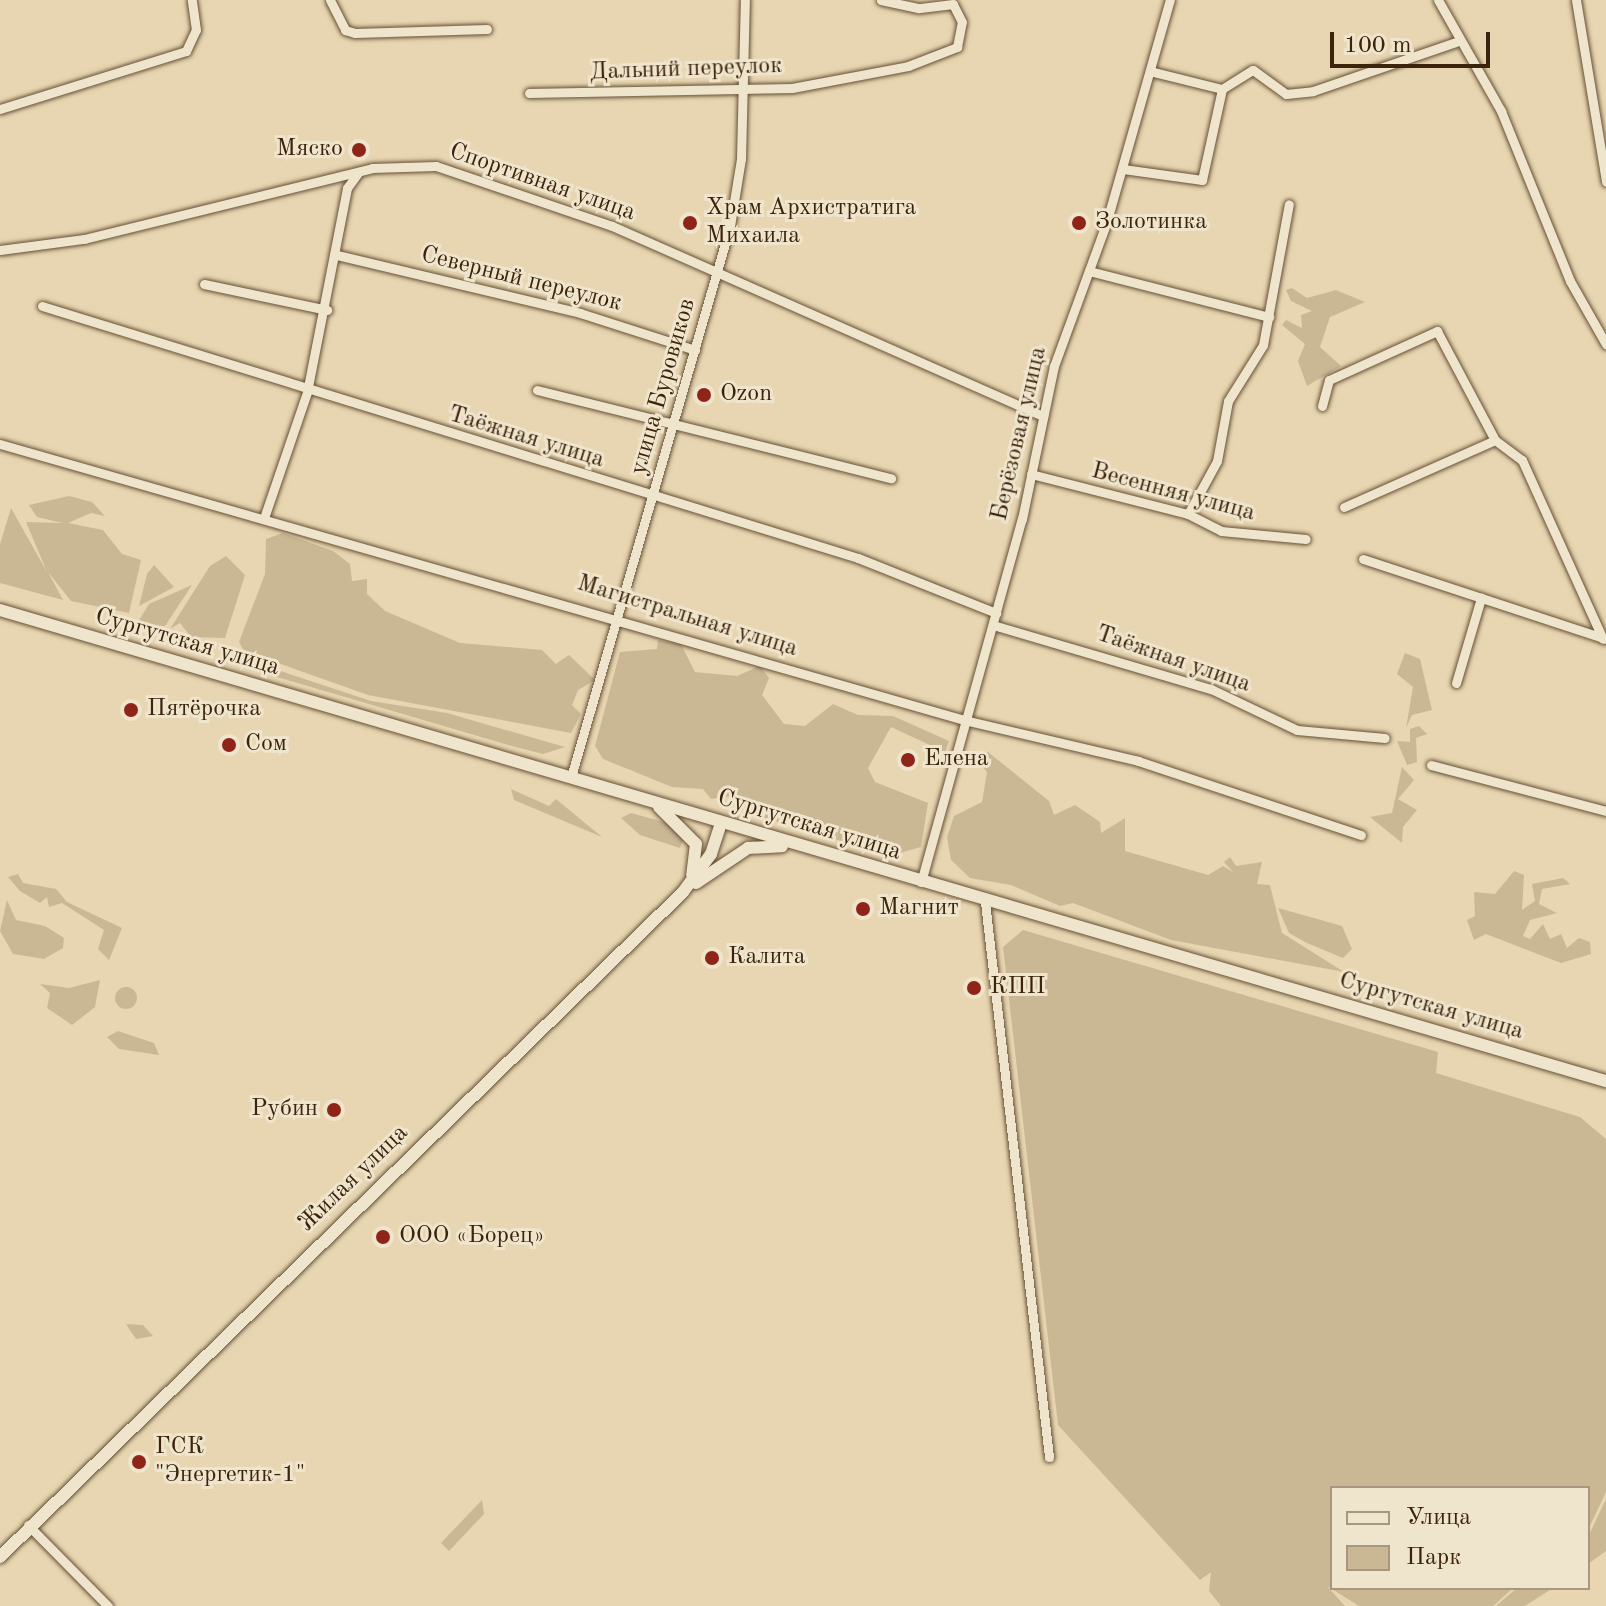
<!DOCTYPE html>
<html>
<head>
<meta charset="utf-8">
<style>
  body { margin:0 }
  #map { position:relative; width:1606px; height:1606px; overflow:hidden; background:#e7d6b1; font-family:"Old Standard TT",serif }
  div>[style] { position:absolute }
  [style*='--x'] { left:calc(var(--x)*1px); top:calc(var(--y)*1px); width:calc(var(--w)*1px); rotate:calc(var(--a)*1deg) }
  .green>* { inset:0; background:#cab895 }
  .round { border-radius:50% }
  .roads { filter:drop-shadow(0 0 2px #675035) drop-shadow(0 0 2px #675035) }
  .street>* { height:9px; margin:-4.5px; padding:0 4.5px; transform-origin:4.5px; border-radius:4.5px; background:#efe4cc }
  .secondary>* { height:12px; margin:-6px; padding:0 6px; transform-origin:6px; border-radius:6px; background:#efe4cc }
  .dots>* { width:22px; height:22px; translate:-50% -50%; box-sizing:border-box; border:4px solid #efe4cc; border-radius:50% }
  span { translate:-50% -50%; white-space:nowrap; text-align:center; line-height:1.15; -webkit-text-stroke:6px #efe4cc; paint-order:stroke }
  .street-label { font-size:24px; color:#3c230c }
  .poi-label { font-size:24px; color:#3c230c }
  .right { translate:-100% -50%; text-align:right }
  .left { translate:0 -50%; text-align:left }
  .legend { position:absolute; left:1330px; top:1486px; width:260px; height:104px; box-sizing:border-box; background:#efe4cc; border:2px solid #a7977f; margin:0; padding:10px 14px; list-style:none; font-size:24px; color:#3c230c }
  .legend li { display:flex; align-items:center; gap:16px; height:40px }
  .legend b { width:40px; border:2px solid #a7977f }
  .scale { position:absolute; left:1330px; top:32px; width:160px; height:36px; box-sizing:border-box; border:4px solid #3c230c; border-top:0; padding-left:10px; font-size:24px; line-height:28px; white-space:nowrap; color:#3c230c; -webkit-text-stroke:6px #efe4cc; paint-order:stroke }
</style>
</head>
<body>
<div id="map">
  <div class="green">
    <div style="clip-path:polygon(1292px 288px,1307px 298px,1336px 290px,1365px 302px,1330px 317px,1320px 347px,1341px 366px,1307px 386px,1298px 361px,1305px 344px,1282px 325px,1286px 320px,1302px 328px,1301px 315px,1312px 311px,1291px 301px,1286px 290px)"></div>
    <div style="clip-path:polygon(69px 496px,92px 502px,105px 516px,91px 513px,68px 523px,103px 530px,122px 554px,141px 560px,129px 613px,71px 601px,48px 572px,63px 600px,0 583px,0 544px,11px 508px,47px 572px,26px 522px,62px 523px,37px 517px,29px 505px)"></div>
    <div style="clip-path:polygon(283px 533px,333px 551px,350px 564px,352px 581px,367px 579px,367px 594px,385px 611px,460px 643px,542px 650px,556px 664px,569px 655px,595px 680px,578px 690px,572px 705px,581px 714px,571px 733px,368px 695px,244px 651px,239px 642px,265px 574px,266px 539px)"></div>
    <div style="clip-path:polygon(226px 556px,245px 575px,225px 638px,191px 637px,180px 623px,170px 629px,210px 566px)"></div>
    <div style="clip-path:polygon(154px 565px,174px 587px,139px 606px,147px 574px)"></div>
    <div style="clip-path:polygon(192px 585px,165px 626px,136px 625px,149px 604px)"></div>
    <div style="clip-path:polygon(658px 640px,681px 644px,695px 672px,737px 676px,760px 666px,769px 678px,762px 695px,784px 724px,805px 726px,833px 704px,858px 715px,893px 716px,949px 741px,945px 752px,891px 727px,868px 768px,875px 782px,928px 803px,921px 847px,893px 855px,855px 845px,751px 814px,733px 796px,711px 799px,703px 789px,672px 787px,603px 759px,595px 746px,620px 652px,657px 649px)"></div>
    <div style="clip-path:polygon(1405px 653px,1420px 659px,1432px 710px,1412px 715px,1406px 728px,1413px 687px,1397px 674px)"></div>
    <div style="clip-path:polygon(238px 657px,371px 701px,447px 713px,565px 747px,543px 754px,512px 746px,250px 669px)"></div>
    <div style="clip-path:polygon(1419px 726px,1427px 734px,1416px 738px,1417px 762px,1407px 765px,1397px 741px,1410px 742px,1410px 729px)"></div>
    <div style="clip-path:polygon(988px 752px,1049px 801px,1054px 815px,1075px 805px,1100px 822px,1101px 833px,1125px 818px,1125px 851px,1208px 875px,1223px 866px,1233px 872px,1224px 862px,1230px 857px,1236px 866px,1262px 862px,1257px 884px,1270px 885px,1282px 933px,1344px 972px,1171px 940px,1073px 903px,1060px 906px,1011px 885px,970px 878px,951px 860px,947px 837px,954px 816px,982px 802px,987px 772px,975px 758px)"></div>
    <div style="clip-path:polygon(1402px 767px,1414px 780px,1398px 799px,1417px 810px,1403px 827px,1402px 843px,1370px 817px,1392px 813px)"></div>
    <div style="clip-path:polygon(511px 789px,549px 806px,556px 799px,602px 837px,514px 800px)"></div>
    <div style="clip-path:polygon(631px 813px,671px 824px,684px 838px,680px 848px,640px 835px,621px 818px)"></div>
    <div style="clip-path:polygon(1514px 871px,1524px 875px,1522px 910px,1535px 901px,1532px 884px,1563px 878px,1570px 884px,1542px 889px,1539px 904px,1557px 913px,1530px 920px,1523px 936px,1530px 939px,1543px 924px,1550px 939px,1561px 934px,1567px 948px,1579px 938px,1590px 942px,1591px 954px,1561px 963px,1486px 934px,1474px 940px,1467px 920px,1475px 916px,1474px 892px,1495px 894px)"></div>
    <div style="clip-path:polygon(18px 874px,23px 883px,56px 889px,67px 902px,122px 928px,109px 960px,98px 949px,104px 930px,62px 903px,49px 907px,47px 897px,40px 903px,20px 891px,8px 877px)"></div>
    <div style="clip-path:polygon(7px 900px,16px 920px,45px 926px,64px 938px,63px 948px,44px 959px,13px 954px,0 931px)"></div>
    <div style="clip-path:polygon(1278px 908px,1342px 926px,1352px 949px,1343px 958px,1307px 943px,1289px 933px)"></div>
    <div style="clip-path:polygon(1023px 930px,1438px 1052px,1436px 1073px,1580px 1117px,1606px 1139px,1606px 1492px,1588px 1530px,1588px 1488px,1332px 1488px,1332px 1588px,1513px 1588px,1493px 1606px,1359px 1606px,1327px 1586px,1345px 1606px,1221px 1606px,1209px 1591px,1211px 1572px,1200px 1580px,1058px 1425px,1003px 947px)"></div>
    <div style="clip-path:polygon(100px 980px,95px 1007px,72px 1025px,47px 1008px,50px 993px,40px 984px,69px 988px)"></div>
    <div class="round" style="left:115px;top:987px;width:22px;height:22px"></div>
    <div style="clip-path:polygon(118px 1031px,154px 1043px,159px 1055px,119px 1049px,107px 1037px)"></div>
    <div style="clip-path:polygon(126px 1324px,143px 1325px,153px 1336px,136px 1339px)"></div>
    <div style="clip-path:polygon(1606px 1499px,1606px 1551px,1588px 1564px,1588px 1537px)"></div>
    <div style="clip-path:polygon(482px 1500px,484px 1514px,449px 1551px,441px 1543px)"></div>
    <div style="clip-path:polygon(1517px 1588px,1553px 1588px,1525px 1606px,1496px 1606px)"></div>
  </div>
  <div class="roads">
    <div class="street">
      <div style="--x:330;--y:0;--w:34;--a:63"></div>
      <div style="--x:345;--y:30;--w:10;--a:17"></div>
      <div style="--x:355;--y:33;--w:132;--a:-1.7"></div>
      <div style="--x:1438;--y:0;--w:128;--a:60.4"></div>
      <div style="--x:1501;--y:111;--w:183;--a:67.9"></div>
      <div style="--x:1570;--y:281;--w:73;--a:60.3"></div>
      <div style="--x:1576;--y:0;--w:184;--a:80.6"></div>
      <div style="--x:1222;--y:89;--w:36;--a:-32"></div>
      <div style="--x:1253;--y:70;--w:41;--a:36"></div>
      <div style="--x:1286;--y:94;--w:27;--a:-6"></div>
      <div style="--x:1313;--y:91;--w:151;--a:-18.9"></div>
      <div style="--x:529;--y:93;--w:263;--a:-1.1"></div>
      <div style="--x:792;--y:88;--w:118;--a:-10.7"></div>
      <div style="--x:908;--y:66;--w:53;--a:-21.2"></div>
      <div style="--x:957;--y:47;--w:25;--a:-79"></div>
      <div style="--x:962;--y:22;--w:20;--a:-117"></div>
      <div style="--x:953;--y:4;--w:35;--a:173"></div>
      <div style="--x:918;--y:8;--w:38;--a:-168"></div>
      <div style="--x:0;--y:109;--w:195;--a:-17.3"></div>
      <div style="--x:186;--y:51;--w:23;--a:-65"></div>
      <div style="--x:196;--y:30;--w:30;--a:-98"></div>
      <div style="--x:1123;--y:169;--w:80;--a:7.9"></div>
      <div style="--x:1202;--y:180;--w:93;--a:-77.6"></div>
      <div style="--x:1222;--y:89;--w:70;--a:-166"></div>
      <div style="--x:0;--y:250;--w:85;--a:-7.5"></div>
      <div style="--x:84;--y:239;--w:297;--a:-13.8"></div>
      <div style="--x:372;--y:168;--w:64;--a:-1.8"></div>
      <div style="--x:436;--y:166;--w:186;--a:18.8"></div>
      <div style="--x:612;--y:226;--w:471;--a:23.8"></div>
      <div style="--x:337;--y:255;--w:250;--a:13.4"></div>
      <div style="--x:580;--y:313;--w:121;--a:17.8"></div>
      <div style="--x:1089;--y:271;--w:186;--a:14.3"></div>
      <div style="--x:204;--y:284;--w:126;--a:11.9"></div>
      <div style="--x:42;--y:306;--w:854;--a:17.16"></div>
      <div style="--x:858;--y:558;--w:149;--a:21.7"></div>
      <div style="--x:537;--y:390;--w:365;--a:14"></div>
      <div style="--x:1322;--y:406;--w:27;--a:-75"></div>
      <div style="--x:1329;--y:380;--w:119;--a:-24.4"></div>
      <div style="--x:1437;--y:331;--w:123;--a:62"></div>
      <div style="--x:1495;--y:440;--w:34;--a:37"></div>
      <div style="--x:1522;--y:460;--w:196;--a:65.7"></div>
      <div style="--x:0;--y:444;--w:1007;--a:15.97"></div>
      <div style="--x:968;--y:721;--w:175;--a:13.2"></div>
      <div style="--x:1138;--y:761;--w:235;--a:18.4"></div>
      <div style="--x:1031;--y:474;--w:162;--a:14.3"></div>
      <div style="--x:1188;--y:514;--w:37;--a:27"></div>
      <div style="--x:1221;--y:531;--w:85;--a:5.4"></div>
      <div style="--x:1344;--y:507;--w:165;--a:-23.9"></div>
      <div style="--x:1188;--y:514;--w:60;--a:-61.3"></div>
      <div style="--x:1217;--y:461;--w:61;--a:-79.6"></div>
      <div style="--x:1228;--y:401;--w:66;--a:-58"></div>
      <div style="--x:1263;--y:345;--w:143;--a:-79.6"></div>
      <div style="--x:265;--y:515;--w:130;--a:-71.1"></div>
      <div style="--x:307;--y:392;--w:208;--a:-78.9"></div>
      <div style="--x:347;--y:188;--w:19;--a:-54"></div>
      <div style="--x:1363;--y:559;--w:256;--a:18.2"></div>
      <div style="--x:993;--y:625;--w:227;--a:16.4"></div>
      <div style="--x:1211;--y:689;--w:95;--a:25.5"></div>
      <div style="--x:1297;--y:730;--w:88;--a:5.2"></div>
      <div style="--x:1456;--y:683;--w:89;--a:-73.6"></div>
      <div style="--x:1431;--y:765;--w:181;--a:14.7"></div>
      <div style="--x:571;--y:777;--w:573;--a:-73.9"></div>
      <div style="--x:730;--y:226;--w:68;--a:-80.7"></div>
      <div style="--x:741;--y:159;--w:159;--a:-88.6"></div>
      <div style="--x:921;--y:882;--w:377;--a:-74.5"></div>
      <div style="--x:1022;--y:519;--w:156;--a:-78.2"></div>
      <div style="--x:1054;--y:366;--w:151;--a:-69.9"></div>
      <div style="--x:1106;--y:224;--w:233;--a:-74.1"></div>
      <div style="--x:985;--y:902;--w:559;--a:83.42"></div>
      <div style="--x:28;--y:1525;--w:114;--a:45.4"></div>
    </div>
    <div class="secondary">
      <div style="--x:0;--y:610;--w:1674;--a:16.35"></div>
      <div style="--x:659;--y:807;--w:52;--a:45"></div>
      <div style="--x:696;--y:844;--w:31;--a:97"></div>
      <div style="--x:696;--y:883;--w:63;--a:-33.9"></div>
      <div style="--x:748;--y:848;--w:34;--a:-3"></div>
      <div style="--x:0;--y:1557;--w:953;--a:-44.23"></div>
      <div style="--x:683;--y:892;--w:47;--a:-53.6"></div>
      <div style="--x:711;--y:854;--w:33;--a:-72"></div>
    </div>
  </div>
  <div class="dots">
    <div style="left:359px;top:150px;background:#8f2418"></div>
    <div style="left:690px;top:223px;background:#8f2418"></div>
    <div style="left:1079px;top:223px;background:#8f2418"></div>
    <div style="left:704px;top:395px;background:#8f2418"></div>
    <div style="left:131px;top:710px;background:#8f2418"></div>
    <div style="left:229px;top:745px;background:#8f2418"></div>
    <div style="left:908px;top:760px;background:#8f2418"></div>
    <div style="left:863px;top:909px;background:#8f2418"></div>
    <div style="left:712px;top:958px;background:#8f2418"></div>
    <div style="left:974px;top:988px;background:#8f2418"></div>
    <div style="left:334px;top:1110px;background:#8f2418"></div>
    <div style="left:383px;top:1237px;background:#8f2418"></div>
    <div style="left:139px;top:1462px;background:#8f2418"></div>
  </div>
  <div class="street-label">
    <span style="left:686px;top:70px;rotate:-2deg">Дальний переулок</span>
    <span style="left:542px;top:183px;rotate:19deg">Спортивная улица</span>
    <span style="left:521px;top:280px;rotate:14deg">Северный переулок</span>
    <span style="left:664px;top:387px;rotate:-74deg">улица Буровиков</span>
    <span style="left:1020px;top:434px;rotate:-77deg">Берёзовая улица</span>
    <span style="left:526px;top:438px;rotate:17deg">Таёжная улица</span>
    <span style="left:1173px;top:493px;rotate:15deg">Весенняя улица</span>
    <span style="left:687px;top:617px;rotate:17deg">Магистральная улица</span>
    <span style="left:187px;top:643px;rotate:16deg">Сургутская улица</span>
    <span style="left:1173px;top:660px;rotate:19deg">Таёжная улица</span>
    <span style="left:809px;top:826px;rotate:17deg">Сургутская улица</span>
    <span style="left:1431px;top:1007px;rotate:16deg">Сургутская улица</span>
    <span style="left:354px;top:1179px;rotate:-44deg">Жилая улица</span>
  </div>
  <div class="poi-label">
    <span class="right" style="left:343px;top:150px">Мяско</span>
    <span class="left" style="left:706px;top:223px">Храм Архистратига<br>Михаила</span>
    <span class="left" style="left:1095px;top:223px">Золотинка</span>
    <span class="left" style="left:720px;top:395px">Ozon</span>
    <span class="left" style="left:147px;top:710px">Пятёрочка</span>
    <span class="left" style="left:245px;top:745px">Сом</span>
    <span class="left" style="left:924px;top:760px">Елена</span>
    <span class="left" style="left:879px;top:909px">Магнит</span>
    <span class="left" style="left:728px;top:958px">Калита</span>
    <span class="left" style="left:990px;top:988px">КПП</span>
    <span class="right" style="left:318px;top:1110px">Рубин</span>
    <span class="left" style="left:399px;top:1237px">ООО «Борец»</span>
    <span class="left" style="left:155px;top:1462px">ГСК<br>"Энергетик-1"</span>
  </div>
  <ul class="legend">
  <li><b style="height:10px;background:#efe4cc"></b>Улица</li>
  <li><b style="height:22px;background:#cab895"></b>Парк</li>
  </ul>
  <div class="scale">100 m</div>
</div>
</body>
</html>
